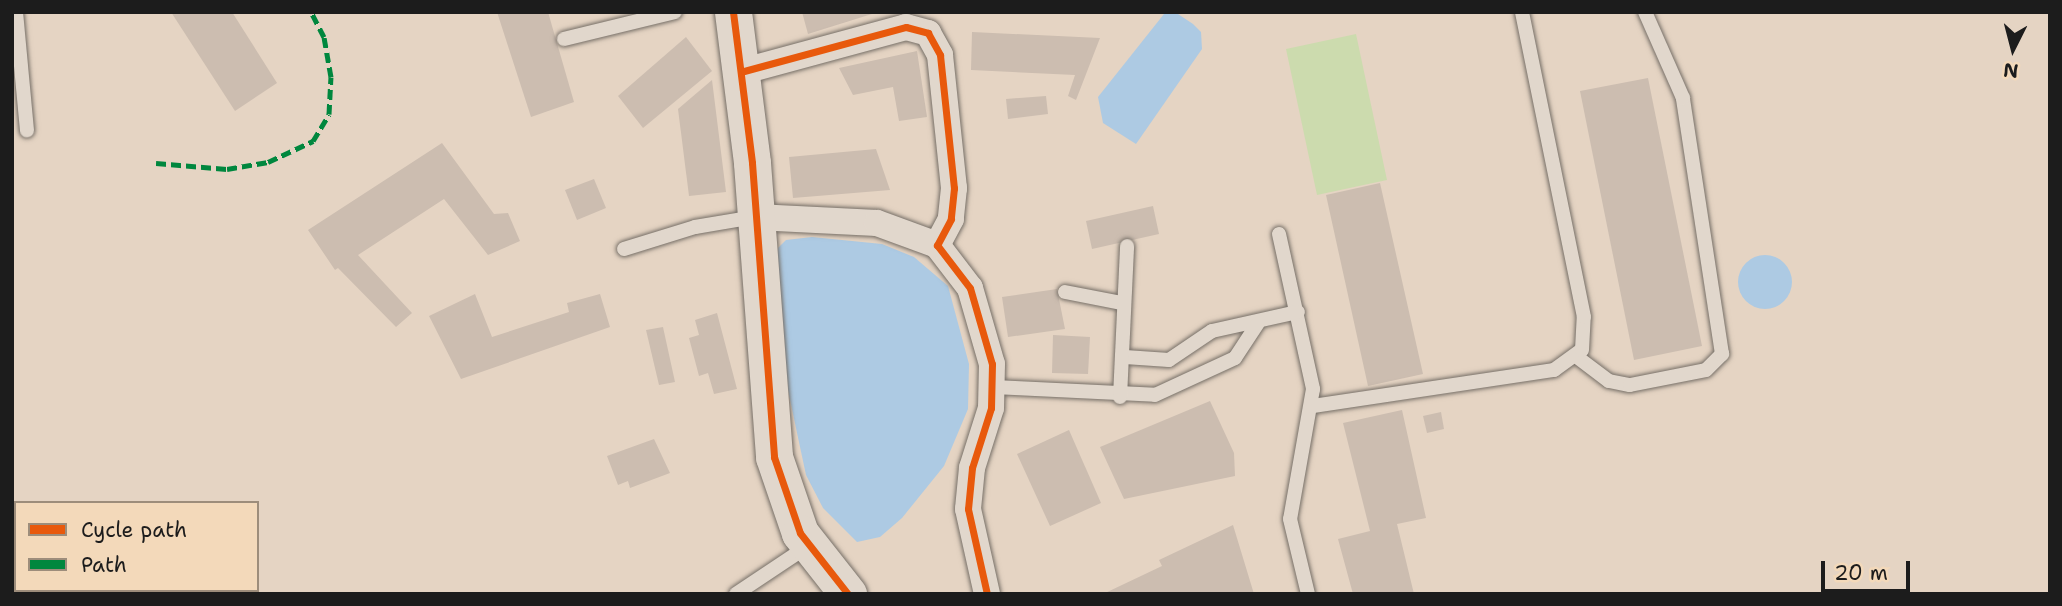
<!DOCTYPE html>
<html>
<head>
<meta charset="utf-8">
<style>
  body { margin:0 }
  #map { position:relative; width:2062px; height:606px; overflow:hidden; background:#e5d4c3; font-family:"Shantell Sans",sans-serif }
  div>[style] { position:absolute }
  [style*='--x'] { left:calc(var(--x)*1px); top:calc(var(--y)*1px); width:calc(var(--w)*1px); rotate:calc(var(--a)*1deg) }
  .green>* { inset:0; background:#ccdbae }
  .water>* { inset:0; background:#adcae3 }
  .round { border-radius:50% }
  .building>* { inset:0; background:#ccbdb0 }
  .roads { filter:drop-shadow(0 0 2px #766f67) drop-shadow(0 0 2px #766f67) }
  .lane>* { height:14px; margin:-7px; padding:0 7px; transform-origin:7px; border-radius:7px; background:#e1d7cc }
  .street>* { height:26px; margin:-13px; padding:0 13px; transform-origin:13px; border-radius:13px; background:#e1d7cc }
  .secondary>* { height:37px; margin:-18.5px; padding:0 18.5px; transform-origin:18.5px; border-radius:18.5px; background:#e1d7cc }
  .quiet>* { height:5px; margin-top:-2.5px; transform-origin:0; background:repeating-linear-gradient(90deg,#00873e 0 10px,transparent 0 15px) }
  .cycleway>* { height:7px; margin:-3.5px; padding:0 3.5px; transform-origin:3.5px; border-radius:3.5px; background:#e8590c }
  span { translate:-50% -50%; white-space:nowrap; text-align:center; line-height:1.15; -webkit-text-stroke:7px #f3d9ba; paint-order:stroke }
  .frame { position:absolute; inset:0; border:14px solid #1c1c1c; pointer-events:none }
  .legend { position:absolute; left:14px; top:501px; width:245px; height:91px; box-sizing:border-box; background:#f3d9ba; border:2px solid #9d8d7b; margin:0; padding:9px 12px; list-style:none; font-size:21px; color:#1c1c1c }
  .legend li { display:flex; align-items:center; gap:14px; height:35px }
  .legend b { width:35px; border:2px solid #9d8d7b }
  .north { position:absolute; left:1978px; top:14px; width:70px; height:70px; -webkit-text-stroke:5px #f3d9ba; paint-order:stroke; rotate:186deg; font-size:19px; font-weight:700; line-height:28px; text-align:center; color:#1c1c1c }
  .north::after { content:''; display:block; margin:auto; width:24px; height:32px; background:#1c1c1c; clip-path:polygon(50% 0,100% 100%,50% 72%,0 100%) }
  .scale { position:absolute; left:1821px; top:561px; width:89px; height:32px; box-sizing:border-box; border:4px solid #1c1c1c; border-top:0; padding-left:9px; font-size:21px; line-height:24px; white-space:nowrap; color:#1c1c1c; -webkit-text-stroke:5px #f3d9ba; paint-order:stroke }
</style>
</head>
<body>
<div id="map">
  <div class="green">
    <div style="clip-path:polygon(1356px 34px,1387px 180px,1317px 195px,1286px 49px)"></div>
  </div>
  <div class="water">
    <div style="clip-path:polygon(1164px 14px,1175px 12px,1193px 24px,1201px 32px,1202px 49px,1136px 144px,1103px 123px,1098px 97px)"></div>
    <div style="clip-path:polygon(812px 237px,882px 244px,914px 257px,948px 286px,969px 364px,968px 409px,944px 466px,902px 518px,880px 537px,857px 542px,823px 508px,806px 475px,786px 381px,777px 249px,786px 240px)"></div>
    <div class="round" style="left:1738px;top:255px;width:54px;height:54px"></div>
  </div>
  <div class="building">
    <div style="clip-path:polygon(171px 12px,232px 12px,277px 83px,235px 111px)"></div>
    <div style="clip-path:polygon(497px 12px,548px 12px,574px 102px,531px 117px)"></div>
    <div style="clip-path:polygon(802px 12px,875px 12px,875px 13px,808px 34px)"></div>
    <div style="clip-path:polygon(972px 32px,1100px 38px,1076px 100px,1068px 96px,1075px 75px,971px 70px)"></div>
    <div style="clip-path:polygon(686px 37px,712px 71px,643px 128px,618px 96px)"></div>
    <div style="clip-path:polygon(917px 51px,927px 117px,899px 121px,893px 87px,853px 95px,839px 68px)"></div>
    <div style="clip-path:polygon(1648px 78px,1702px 346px,1634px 360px,1580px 91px)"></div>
    <div style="clip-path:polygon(712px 80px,726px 192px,689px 196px,678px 109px)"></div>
    <div style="clip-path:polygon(1046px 96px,1048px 114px,1008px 119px,1006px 99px)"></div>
    <div style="clip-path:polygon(442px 143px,494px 214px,508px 213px,520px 241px,488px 255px,444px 199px,358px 255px,412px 313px,396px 327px,338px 268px,335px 270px,308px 230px)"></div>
    <div style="clip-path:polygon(876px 149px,890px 190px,793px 198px,789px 157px)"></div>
    <div style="clip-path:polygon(594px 179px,606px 208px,577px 220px,565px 190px)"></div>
    <div style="clip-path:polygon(1380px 183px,1423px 374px,1368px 386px,1326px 195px)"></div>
    <div style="clip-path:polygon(1153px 206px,1159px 234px,1092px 249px,1086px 221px)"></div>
    <div style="clip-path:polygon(1057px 289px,1065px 329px,1008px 337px,1002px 297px)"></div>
    <div style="clip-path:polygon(475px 294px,492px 337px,569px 312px,567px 303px,600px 294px,610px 327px,461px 379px,429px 316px)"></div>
    <div style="clip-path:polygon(717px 313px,737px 389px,714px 394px,708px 373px,699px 376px,689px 338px,699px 335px,695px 320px)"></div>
    <div style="clip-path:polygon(663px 327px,675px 382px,659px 385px,646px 330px)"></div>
    <div style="clip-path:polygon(1053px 335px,1090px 337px,1088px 374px,1052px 373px)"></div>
    <div style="clip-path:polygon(1210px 401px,1234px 453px,1235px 476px,1124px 499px,1100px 447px)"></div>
    <div style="clip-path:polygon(1402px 410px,1426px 518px,1397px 524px,1414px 594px,1353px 594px,1338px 539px,1370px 531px,1343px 423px)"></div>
    <div style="clip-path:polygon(1441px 412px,1444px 429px,1427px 433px,1423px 416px)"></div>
    <div style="clip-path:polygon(1069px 430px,1101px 503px,1050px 526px,1017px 454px)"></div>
    <div style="clip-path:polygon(654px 439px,670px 473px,630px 488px,628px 481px,618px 485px,607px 456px)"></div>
    <div style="clip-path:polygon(1233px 525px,1254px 594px,1103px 594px,1162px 566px,1159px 560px)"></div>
  </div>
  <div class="roads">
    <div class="lane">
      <div style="--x:16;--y:12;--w:119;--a:84.7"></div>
      <div style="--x:564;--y:39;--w:114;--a:-13.7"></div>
      <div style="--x:1279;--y:234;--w:159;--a:77.6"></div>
      <div style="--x:1313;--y:389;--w:132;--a:100"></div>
      <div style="--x:1290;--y:519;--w:77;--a:76.5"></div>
      <div style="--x:624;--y:249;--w:74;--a:-17.2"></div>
      <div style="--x:695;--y:227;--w:61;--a:-9.5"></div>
      <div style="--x:1065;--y:292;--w:57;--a:11.1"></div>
      <div style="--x:1125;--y:357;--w:44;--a:3.9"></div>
      <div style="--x:1169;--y:360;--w:52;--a:-34"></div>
      <div style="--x:1212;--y:331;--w:88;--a:-12.5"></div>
      <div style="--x:1577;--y:357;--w:40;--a:37"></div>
      <div style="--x:1609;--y:381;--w:21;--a:11"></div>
      <div style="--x:1630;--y:385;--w:77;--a:-11.2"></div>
      <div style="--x:1706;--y:370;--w:23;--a:-45"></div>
      <div style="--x:1722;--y:354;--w:259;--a:-98.7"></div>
      <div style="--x:1683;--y:98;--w:94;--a:-113.8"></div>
      <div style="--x:994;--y:387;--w:161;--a:2.8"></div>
      <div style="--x:1155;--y:395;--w:88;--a:-24.8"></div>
      <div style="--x:1235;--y:358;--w:42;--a:-56.7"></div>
      <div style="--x:1120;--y:397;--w:151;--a:-87.3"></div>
      <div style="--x:1313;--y:406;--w:244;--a:-8.5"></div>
      <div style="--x:1554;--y:370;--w:34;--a:-36"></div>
      <div style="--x:1582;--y:350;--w:33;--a:-87"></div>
      <div style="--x:1584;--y:317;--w:311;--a:-101.5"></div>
      <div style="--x:736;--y:594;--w:87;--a:-33.7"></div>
    </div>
    <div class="street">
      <div style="--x:744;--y:71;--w:168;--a:-15.2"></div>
      <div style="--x:906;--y:27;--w:23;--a:15"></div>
      <div style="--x:928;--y:33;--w:25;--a:61"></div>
      <div style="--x:940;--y:55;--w:134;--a:84"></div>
      <div style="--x:954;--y:188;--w:31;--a:96"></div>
      <div style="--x:951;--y:219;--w:30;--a:118"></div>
      <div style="--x:937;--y:245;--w:54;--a:52.5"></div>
      <div style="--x:970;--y:288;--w:79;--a:73.9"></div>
      <div style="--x:992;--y:364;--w:44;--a:91.3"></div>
      <div style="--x:991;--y:408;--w:63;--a:107.6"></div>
      <div style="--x:972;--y:468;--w:41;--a:95.6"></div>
      <div style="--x:968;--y:509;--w:87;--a:77.4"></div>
      <div style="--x:756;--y:217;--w:121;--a:2.8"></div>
      <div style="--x:877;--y:223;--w:64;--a:20.1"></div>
    </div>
    <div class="secondary">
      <div style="--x:733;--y:12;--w:152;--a:82.8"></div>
      <div style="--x:752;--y:163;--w:295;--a:85.7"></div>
      <div style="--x:774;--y:457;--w:80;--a:71.1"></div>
      <div style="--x:800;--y:533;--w:78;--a:51.8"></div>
    </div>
  </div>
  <div class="quiet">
    <div style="--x:156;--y:163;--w:71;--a:4.8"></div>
    <div style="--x:227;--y:169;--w:42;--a:-9.7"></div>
    <div style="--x:268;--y:162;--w:50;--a:-25"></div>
    <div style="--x:313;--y:141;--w:31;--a:-59"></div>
    <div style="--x:329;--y:114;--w:37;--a:-87"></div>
    <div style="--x:331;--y:77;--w:41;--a:-99.9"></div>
    <div style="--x:324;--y:37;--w:28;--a:-117"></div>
  </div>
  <div class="cycleway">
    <div style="--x:733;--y:12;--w:152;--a:82.8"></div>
    <div style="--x:752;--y:163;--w:295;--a:85.7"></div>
    <div style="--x:774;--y:457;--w:80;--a:71.1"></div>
    <div style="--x:800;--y:533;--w:78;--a:51.8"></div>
    <div style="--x:744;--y:71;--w:168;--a:-15.2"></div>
    <div style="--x:906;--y:27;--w:23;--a:15"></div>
    <div style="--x:928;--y:33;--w:25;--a:61"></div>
    <div style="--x:940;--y:55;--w:134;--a:84"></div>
    <div style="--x:954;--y:188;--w:31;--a:96"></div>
    <div style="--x:951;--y:219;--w:30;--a:118"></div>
    <div style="--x:937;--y:245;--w:54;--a:52.5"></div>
    <div style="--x:970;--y:288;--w:79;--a:73.9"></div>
    <div style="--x:992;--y:364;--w:44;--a:91.3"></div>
    <div style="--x:991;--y:408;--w:63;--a:107.6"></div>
    <div style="--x:972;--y:468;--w:41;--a:95.6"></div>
    <div style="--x:968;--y:509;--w:87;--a:77.4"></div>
  </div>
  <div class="frame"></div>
  <ul class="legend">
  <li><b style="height:9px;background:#e8590c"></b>Cycle path</li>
  <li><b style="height:9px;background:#00873e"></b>Path</li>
  </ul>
  <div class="north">N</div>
  <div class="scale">20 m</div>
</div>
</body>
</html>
